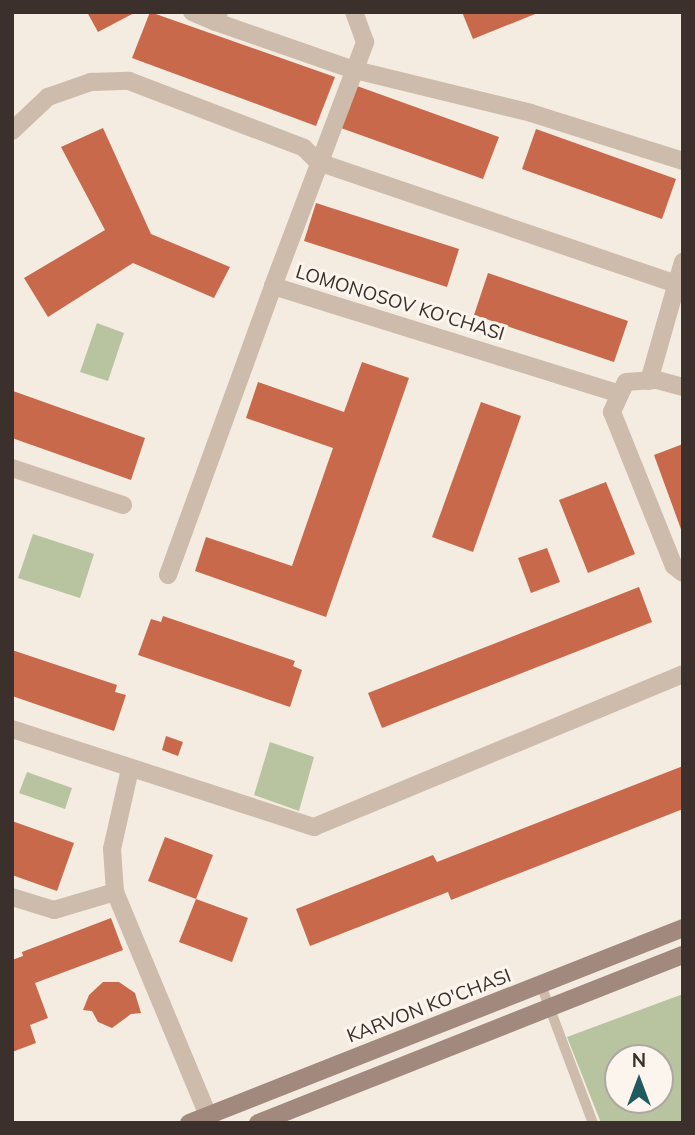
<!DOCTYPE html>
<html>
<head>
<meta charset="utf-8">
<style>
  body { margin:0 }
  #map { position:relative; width:695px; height:1135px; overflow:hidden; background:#f4ebe1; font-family:Mulish,sans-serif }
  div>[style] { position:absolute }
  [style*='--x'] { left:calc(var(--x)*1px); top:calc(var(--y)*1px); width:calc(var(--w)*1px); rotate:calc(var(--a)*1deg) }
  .green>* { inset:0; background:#b8c4a0 }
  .building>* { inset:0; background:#c8694b }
  .lane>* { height:10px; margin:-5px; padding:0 5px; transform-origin:5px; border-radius:5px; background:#cdbbac }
  .street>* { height:18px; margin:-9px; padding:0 9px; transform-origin:9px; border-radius:9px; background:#cdbbac }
  .secondary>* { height:18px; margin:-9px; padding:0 9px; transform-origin:9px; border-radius:9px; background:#a18a7d }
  span { translate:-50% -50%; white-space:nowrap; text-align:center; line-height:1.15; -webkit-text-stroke:6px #fbf5ee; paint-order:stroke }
  .street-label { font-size:19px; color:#3b302b }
  .frame { position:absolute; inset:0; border:14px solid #3b302b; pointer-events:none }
  .north { position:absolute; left:604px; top:1044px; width:70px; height:70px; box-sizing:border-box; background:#fbf5ee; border:2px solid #aea6a0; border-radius:50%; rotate:0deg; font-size:19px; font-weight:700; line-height:28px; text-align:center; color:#3b302b }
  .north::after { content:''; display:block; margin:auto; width:24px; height:32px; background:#1f5a5e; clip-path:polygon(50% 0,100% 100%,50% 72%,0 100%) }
</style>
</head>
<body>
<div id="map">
  <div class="green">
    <div style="clip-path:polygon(97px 323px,124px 333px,108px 381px,80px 372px)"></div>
    <div style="clip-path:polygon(33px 534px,94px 554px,80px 598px,18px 578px)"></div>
    <div style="clip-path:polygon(270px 742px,314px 757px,299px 811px,254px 795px)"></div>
    <div style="clip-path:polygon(27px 772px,72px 788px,65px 809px,19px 793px)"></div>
    <div style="clip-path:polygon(evenodd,683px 994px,683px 1123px,601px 1123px,567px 1037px,683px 994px,660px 1058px,660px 1100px,618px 1100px,618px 1058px,660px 1058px)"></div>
  </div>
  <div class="building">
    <div style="clip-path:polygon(87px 12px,136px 12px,98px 32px)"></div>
    <div style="clip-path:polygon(150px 12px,335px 77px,316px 126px,132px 58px)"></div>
    <div style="clip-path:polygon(462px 12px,540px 12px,473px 39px)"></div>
    <div style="clip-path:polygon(357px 86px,499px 137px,483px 179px,341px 128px)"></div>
    <div style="clip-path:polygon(103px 128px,151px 234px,230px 267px,214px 298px,133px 263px,48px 317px,24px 278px,105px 230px,61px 147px)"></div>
    <div style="clip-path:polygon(536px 129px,676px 179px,662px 219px,522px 169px)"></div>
    <div style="clip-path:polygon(316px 203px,459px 249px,447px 287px,304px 241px)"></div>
    <div style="clip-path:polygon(488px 273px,628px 321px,614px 362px,474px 315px)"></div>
    <div style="clip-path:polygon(362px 362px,409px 378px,326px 617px,195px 571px,206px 537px,292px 566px,333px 448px,246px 418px,258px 382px,344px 412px)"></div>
    <div style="clip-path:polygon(13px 391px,145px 438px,131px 480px,12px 438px)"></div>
    <div style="clip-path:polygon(481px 402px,521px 416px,473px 552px,432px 537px)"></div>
    <div style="clip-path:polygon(683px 444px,683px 532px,682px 532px,654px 455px)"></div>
    <div style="clip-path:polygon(606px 482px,635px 554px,588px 573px,559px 500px)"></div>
    <div style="clip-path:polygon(547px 548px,560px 582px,531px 593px,518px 558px)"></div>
    <div style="clip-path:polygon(639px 587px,652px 622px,382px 728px,368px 693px)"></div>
    <div style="clip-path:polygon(163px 616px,295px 661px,293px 666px,302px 670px,290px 707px,138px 655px,151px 619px,161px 622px)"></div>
    <div style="clip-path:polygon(12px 650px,117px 685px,115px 692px,126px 695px,114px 731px,12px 696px)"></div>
    <div style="clip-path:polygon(166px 736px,183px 742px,178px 756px,162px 750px)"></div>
    <div style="clip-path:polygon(683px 766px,683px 809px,451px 900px,448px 892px,310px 946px,296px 909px,433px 855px,437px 862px)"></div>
    <div style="clip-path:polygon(12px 821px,74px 843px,57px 891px,12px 875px)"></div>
    <div style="clip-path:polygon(165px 837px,213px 855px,196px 899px,248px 918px,232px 962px,179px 942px,196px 899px,148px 881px)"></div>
    <div style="clip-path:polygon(111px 918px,123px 950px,35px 983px,48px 1018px,30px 1025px,36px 1043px,12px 1052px,12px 960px,23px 956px,22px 952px)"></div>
    <div style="clip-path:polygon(103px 982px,119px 982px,135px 993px,141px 1013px,131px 1014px,112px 1028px,98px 1022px,92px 1011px,83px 1010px,89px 995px)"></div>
  </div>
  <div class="lane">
    <div style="--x:541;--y:985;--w:147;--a:69.4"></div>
  </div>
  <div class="street">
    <div style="--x:192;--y:12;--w:26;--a:23"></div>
    <div style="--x:216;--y:22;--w:10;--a:-73"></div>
    <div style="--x:216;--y:22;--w:143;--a:19.2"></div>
    <div style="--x:351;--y:69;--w:185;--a:13.7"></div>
    <div style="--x:531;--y:113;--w:159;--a:17.5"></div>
    <div style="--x:12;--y:131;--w:50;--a:-43.4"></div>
    <div style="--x:48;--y:97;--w:46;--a:-19.2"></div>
    <div style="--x:91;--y:82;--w:38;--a:-2"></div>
    <div style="--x:129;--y:81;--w:187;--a:20.9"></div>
    <div style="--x:304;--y:148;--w:20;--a:45"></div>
    <div style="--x:318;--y:162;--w:379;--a:18.8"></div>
    <div style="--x:273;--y:286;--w:261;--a:-69.3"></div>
    <div style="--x:365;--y:42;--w:32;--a:-110"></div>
    <div style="--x:649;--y:381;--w:124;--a:-74.1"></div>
    <div style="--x:620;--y:394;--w:20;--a:114"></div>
    <div style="--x:612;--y:412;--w:166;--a:68.1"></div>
    <div style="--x:674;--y:566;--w:11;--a:38"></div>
    <div style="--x:12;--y:468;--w:117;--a:18.4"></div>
    <div style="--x:168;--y:575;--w:307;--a:-70"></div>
    <div style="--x:273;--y:286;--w:363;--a:17.3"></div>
    <div style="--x:620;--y:394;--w:13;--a:-63"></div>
    <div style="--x:626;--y:382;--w:31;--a:-4"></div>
    <div style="--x:657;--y:380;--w:27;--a:15"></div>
    <div style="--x:12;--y:729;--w:318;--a:18"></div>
    <div style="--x:314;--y:827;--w:399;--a:-22.5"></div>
    <div style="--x:130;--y:769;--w:82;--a:102.7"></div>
    <div style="--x:112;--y:849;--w:43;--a:86"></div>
    <div style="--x:115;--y:892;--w:250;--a:67.4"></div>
    <div style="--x:12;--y:897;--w:44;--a:17.2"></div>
    <div style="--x:54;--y:910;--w:64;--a:-16.4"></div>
  </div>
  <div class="secondary">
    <div style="--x:189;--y:1123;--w:531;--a:-21.54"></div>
    <div style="--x:258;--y:1123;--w:457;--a:-21.6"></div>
  </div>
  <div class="street-label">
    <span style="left:400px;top:303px;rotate:17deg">LOMONOSOV KO'CHASI</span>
    <span style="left:429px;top:1006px;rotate:-21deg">KARVON KO'CHASI</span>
  </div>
  <div class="frame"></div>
  <div class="north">N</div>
</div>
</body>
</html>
